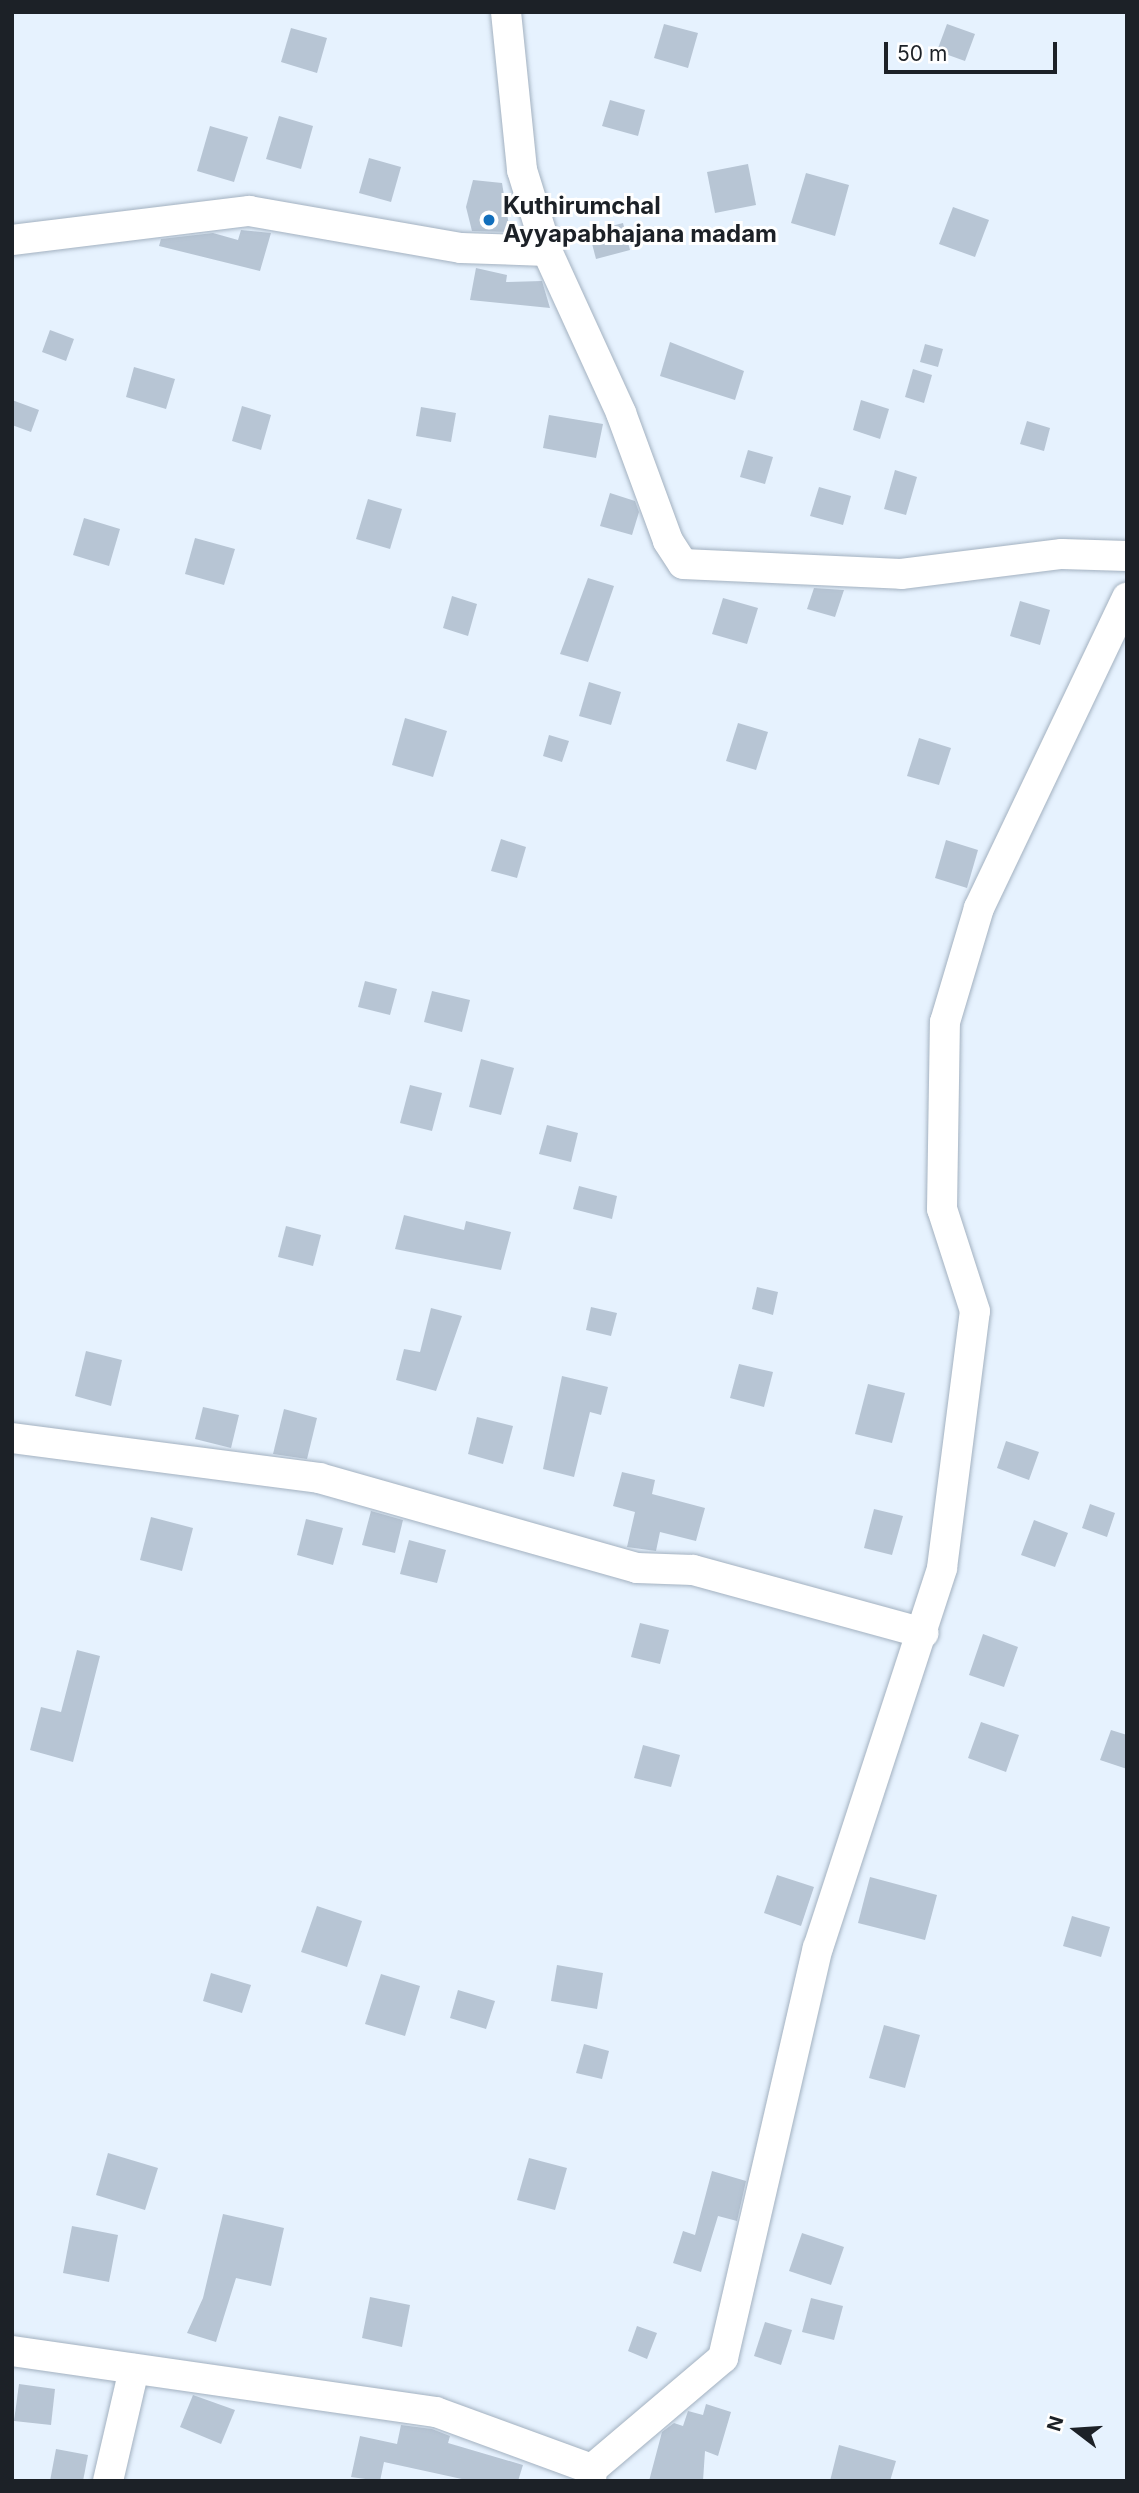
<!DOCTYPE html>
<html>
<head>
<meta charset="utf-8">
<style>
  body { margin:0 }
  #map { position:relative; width:1139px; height:2493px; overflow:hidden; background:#e6f2fe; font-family:Inter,sans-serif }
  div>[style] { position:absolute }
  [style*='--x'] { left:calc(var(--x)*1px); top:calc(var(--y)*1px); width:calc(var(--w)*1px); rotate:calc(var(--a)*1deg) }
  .building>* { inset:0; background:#b7c5d4 }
  .roads { filter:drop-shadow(0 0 2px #a3b1c0) drop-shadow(0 0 2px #a3b1c0) }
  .minor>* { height:30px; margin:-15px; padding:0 15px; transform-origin:15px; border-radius:15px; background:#fff }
  .dots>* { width:19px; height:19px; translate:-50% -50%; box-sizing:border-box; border:4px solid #fff; border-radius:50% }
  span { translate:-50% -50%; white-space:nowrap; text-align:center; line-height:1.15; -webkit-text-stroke:6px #fff; paint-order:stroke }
  .poi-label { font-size:24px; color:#1c2127; font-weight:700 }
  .left { translate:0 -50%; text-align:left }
  .frame { position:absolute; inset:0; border:14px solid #1c2127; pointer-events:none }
  .north { position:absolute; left:1041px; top:2395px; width:70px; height:70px; -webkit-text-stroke:5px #fff; paint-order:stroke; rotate:287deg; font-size:19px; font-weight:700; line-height:28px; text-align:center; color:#1c2127 }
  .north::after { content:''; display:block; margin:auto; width:24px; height:32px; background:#1c2127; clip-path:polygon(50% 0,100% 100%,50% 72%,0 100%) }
  .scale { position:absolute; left:884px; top:42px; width:173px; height:32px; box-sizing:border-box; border:4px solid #1c2127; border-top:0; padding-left:9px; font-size:21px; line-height:24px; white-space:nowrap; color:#1c2127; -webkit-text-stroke:5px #fff; paint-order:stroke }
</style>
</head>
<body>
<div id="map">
  <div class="building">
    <div style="clip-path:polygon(664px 24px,698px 33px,688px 68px,654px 58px)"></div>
    <div style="clip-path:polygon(947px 24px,975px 34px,965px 61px,937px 51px)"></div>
    <div style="clip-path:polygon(291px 28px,327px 38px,317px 73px,281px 62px)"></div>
    <div style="clip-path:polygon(610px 100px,645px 110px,638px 136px,602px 126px)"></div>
    <div style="clip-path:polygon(279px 116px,313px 126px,301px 169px,266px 159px)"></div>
    <div style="clip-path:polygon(210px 126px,248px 137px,234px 182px,197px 171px)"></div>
    <div style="clip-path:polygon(369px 158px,401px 167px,391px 202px,359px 193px)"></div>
    <div style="clip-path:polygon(748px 164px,756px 205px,715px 213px,707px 172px)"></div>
    <div style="clip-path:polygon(806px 173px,849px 185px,835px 236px,791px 223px)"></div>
    <div style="clip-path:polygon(473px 180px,502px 183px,510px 232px,472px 231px,466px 207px)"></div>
    <div style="clip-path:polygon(953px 207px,989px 220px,975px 257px,939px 244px)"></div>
    <div style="clip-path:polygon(623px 223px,630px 250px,596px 259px,589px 232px)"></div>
    <div style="clip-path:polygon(241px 230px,271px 233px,260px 271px,159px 246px,161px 239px,213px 233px,238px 240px)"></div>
    <div style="clip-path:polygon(476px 268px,507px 275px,506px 282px,542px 281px,550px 308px,470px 300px)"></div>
    <div style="clip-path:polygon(50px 330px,74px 339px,66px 361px,42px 352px)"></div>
    <div style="clip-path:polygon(670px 342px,744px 371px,735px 400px,660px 376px)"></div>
    <div style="clip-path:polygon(925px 344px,943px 349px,938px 367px,920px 362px)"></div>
    <div style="clip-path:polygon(134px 367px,175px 379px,166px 409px,126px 397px)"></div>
    <div style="clip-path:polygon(913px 369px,932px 375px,924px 403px,905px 397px)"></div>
    <div style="clip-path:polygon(12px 400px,39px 410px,31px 432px,12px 425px)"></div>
    <div style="clip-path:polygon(861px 400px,889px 409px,880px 439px,853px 430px)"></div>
    <div style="clip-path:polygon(242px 406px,271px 415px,261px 450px,232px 441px)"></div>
    <div style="clip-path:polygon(421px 407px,456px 413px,451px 442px,416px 436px)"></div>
    <div style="clip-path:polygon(549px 415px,603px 424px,596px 458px,543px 448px)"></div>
    <div style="clip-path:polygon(1027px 421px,1050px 428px,1044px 451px,1020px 444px)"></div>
    <div style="clip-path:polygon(748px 450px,773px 457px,765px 484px,740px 477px)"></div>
    <div style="clip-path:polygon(895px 470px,917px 477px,906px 515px,884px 509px)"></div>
    <div style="clip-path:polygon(819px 487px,851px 496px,843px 525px,810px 516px)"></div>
    <div style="clip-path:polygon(610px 493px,635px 501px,639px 512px,632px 535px,600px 526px)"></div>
    <div style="clip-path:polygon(368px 499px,402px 509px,390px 549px,356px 539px)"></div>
    <div style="clip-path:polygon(84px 518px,120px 529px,109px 566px,73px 555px)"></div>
    <div style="clip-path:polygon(195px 538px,235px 549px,224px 585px,185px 574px)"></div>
    <div style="clip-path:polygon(588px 578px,614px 586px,588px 662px,560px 654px)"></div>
    <div style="clip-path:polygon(814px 588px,844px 590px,835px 617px,807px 609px)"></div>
    <div style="clip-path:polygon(452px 596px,477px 604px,468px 636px,443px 628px)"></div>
    <div style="clip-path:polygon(723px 598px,758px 608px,747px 644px,712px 634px)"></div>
    <div style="clip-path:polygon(1020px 601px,1050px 610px,1040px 645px,1010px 636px)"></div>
    <div style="clip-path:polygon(589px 682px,621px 692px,611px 725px,579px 716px)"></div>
    <div style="clip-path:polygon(405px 718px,447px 731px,433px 777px,392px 765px)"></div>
    <div style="clip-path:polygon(738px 723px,768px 732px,756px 770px,726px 761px)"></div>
    <div style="clip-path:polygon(549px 735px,569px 741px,562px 762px,543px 756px)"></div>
    <div style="clip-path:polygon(919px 738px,951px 748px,939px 785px,907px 776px)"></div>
    <div style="clip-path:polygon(501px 839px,526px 847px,517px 878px,491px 871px)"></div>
    <div style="clip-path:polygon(946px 840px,978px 850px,967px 888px,935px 878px)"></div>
    <div style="clip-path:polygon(365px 981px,397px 989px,390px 1015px,358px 1007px)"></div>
    <div style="clip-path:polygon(432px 991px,470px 1000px,462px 1032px,424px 1022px)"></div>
    <div style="clip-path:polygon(481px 1059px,514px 1068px,501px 1115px,469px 1107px)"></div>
    <div style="clip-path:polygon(410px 1085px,442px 1093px,432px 1131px,400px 1123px)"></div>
    <div style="clip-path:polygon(547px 1125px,578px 1133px,571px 1162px,539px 1154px)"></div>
    <div style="clip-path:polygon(579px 1186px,617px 1196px,612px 1219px,573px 1209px)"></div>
    <div style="clip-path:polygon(404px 1215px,464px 1230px,466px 1221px,511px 1232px,501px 1270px,395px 1249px)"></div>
    <div style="clip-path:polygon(286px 1226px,321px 1235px,313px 1266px,278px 1257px)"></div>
    <div style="clip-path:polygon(757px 1287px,778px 1292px,773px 1315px,752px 1309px)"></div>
    <div style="clip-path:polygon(591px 1307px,617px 1313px,611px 1336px,586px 1330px)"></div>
    <div style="clip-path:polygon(431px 1308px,462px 1316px,436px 1391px,396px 1380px,404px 1349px,420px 1352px)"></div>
    <div style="clip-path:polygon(86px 1351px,122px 1360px,111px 1406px,75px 1396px)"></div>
    <div style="clip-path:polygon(739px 1364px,773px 1372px,764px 1407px,730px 1398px)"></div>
    <div style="clip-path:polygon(562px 1376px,608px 1387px,601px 1415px,590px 1412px,574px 1477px,543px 1469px)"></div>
    <div style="clip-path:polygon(868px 1384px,905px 1393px,892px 1443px,855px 1434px)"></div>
    <div style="clip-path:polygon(203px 1407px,239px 1415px,231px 1448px,195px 1439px)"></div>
    <div style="clip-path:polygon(284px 1409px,317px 1418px,307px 1459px,273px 1454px)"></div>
    <div style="clip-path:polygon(477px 1417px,513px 1426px,503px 1464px,468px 1454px)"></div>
    <div style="clip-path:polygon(1006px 1441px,1039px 1452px,1029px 1480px,997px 1468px)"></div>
    <div style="clip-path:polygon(622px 1472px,655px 1480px,652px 1494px,705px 1508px,696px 1541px,660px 1532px,656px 1551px,627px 1547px,635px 1512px,613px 1506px)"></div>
    <div style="clip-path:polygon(1090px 1504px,1115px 1513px,1107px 1537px,1082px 1528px)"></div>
    <div style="clip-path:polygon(874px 1509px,903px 1516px,892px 1555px,864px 1548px)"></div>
    <div style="clip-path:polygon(371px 1511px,403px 1520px,395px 1553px,362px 1545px)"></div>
    <div style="clip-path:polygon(151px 1517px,193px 1528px,182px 1571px,140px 1560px)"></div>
    <div style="clip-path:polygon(306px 1519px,343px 1528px,333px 1565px,297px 1555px)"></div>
    <div style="clip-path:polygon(1034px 1520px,1068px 1533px,1055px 1567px,1021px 1555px)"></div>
    <div style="clip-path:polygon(409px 1540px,446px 1550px,437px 1583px,400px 1574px)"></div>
    <div style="clip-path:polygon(640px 1623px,669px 1630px,660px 1664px,631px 1657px)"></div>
    <div style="clip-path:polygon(983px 1634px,1018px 1647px,1004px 1687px,969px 1675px)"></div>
    <div style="clip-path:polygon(77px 1650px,100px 1656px,73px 1762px,30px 1750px,41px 1707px,61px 1712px)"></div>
    <div style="clip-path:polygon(981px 1722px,1019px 1735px,1006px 1772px,968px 1758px)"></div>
    <div style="clip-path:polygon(1111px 1730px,1127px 1735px,1127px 1769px,1100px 1760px)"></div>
    <div style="clip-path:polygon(643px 1745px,680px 1755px,671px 1787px,634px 1778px)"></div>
    <div style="clip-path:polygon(777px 1875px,814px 1887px,801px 1926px,764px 1913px)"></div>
    <div style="clip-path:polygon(870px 1877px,937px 1895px,925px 1940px,858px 1923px)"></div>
    <div style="clip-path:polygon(317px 1906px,362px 1921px,347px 1967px,301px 1952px)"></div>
    <div style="clip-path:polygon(1072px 1916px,1110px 1927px,1101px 1957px,1063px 1946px)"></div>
    <div style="clip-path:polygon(557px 1965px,603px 1973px,597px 2009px,551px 2001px)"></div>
    <div style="clip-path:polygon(211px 1973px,251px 1985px,242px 2013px,203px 2001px)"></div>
    <div style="clip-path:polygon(381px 1974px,420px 1986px,405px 2036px,365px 2024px)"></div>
    <div style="clip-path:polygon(458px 1990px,495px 2001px,486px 2029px,450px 2018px)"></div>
    <div style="clip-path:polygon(884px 2025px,920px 2035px,905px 2088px,869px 2078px)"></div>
    <div style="clip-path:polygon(584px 2044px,609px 2051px,602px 2079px,576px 2073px)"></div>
    <div style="clip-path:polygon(108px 2153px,158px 2168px,145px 2210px,96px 2195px)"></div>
    <div style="clip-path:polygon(529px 2158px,567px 2168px,555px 2210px,517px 2200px)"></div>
    <div style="clip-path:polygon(712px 2171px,746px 2181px,737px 2221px,718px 2216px,701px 2272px,673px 2263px,683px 2231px,695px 2235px)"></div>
    <div style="clip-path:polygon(223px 2214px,284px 2228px,271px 2286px,236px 2278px,216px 2342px,187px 2333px,203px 2298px)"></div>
    <div style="clip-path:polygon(72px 2226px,118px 2235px,109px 2282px,63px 2273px)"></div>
    <div style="clip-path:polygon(802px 2233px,844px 2247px,831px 2285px,789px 2271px)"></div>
    <div style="clip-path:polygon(370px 2297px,410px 2305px,402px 2347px,362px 2338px)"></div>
    <div style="clip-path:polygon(811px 2298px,843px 2306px,834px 2340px,802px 2332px)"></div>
    <div style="clip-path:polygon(765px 2322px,792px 2330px,781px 2365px,754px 2356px)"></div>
    <div style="clip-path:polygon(637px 2326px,657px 2333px,647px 2359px,628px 2351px)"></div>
    <div style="clip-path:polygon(19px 2384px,55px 2389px,51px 2425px,14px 2421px)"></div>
    <div style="clip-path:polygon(193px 2395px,235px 2410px,221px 2444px,180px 2427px)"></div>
    <div style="clip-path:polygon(706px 2404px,731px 2412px,718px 2456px,705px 2451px,703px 2481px,649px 2481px,662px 2432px,674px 2423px,683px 2426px,688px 2411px,703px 2415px)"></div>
    <div style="clip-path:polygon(401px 2425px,432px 2429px,450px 2436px,448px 2443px,523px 2465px,518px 2481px,471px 2481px,384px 2462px,380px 2481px,351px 2477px,360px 2436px,397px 2444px)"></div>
    <div style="clip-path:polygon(839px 2445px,896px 2461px,890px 2481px,830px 2481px)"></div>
    <div style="clip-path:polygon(56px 2449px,88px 2455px,83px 2481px,50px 2481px)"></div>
  </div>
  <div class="roads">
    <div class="minor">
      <div style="--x:506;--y:12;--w:159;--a:84.2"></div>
      <div style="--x:522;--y:170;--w:85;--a:72.8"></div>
      <div style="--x:547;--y:251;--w:178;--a:65.4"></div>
      <div style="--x:621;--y:413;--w:136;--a:69.8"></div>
      <div style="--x:668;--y:541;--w:27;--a:57"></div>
      <div style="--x:683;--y:564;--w:218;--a:2.6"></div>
      <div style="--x:901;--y:574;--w:162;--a:-7.1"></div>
      <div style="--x:1062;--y:554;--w:65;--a:1.8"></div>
      <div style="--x:12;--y:240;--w:239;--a:-7"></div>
      <div style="--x:249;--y:211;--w:215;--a:9.9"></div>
      <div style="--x:461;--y:248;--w:86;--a:2"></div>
      <div style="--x:12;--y:1438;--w:310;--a:7.4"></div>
      <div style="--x:319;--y:1478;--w:330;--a:15.8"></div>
      <div style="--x:637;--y:1568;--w:56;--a:2"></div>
      <div style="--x:693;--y:1570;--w:239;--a:15.3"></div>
      <div style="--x:12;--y:2351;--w:428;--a:8.2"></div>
      <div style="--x:436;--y:2412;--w:166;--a:20.1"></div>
      <div style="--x:108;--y:2481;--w:115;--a:-76.9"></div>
      <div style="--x:591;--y:2481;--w:12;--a:-85"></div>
      <div style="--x:592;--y:2469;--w:172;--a:-40.3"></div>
      <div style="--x:723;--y:2358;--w:421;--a:-77"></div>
      <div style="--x:818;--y:1948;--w:400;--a:-71.9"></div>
      <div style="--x:942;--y:1568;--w:259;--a:-82.7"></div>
      <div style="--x:975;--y:1311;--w:107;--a:-107.9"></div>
      <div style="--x:942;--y:1209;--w:187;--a:-89.1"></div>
      <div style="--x:945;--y:1022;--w:119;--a:-73.4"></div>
      <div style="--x:979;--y:908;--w:344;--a:-64.5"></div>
    </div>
  </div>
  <div class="dots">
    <div style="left:489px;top:220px;background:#126fbc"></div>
  </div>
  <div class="poi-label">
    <span class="left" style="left:503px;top:220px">Kuthirumchal<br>Ayyapabhajana madam</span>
  </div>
  <div class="frame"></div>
  <div class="north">N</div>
  <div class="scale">50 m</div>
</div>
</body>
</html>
